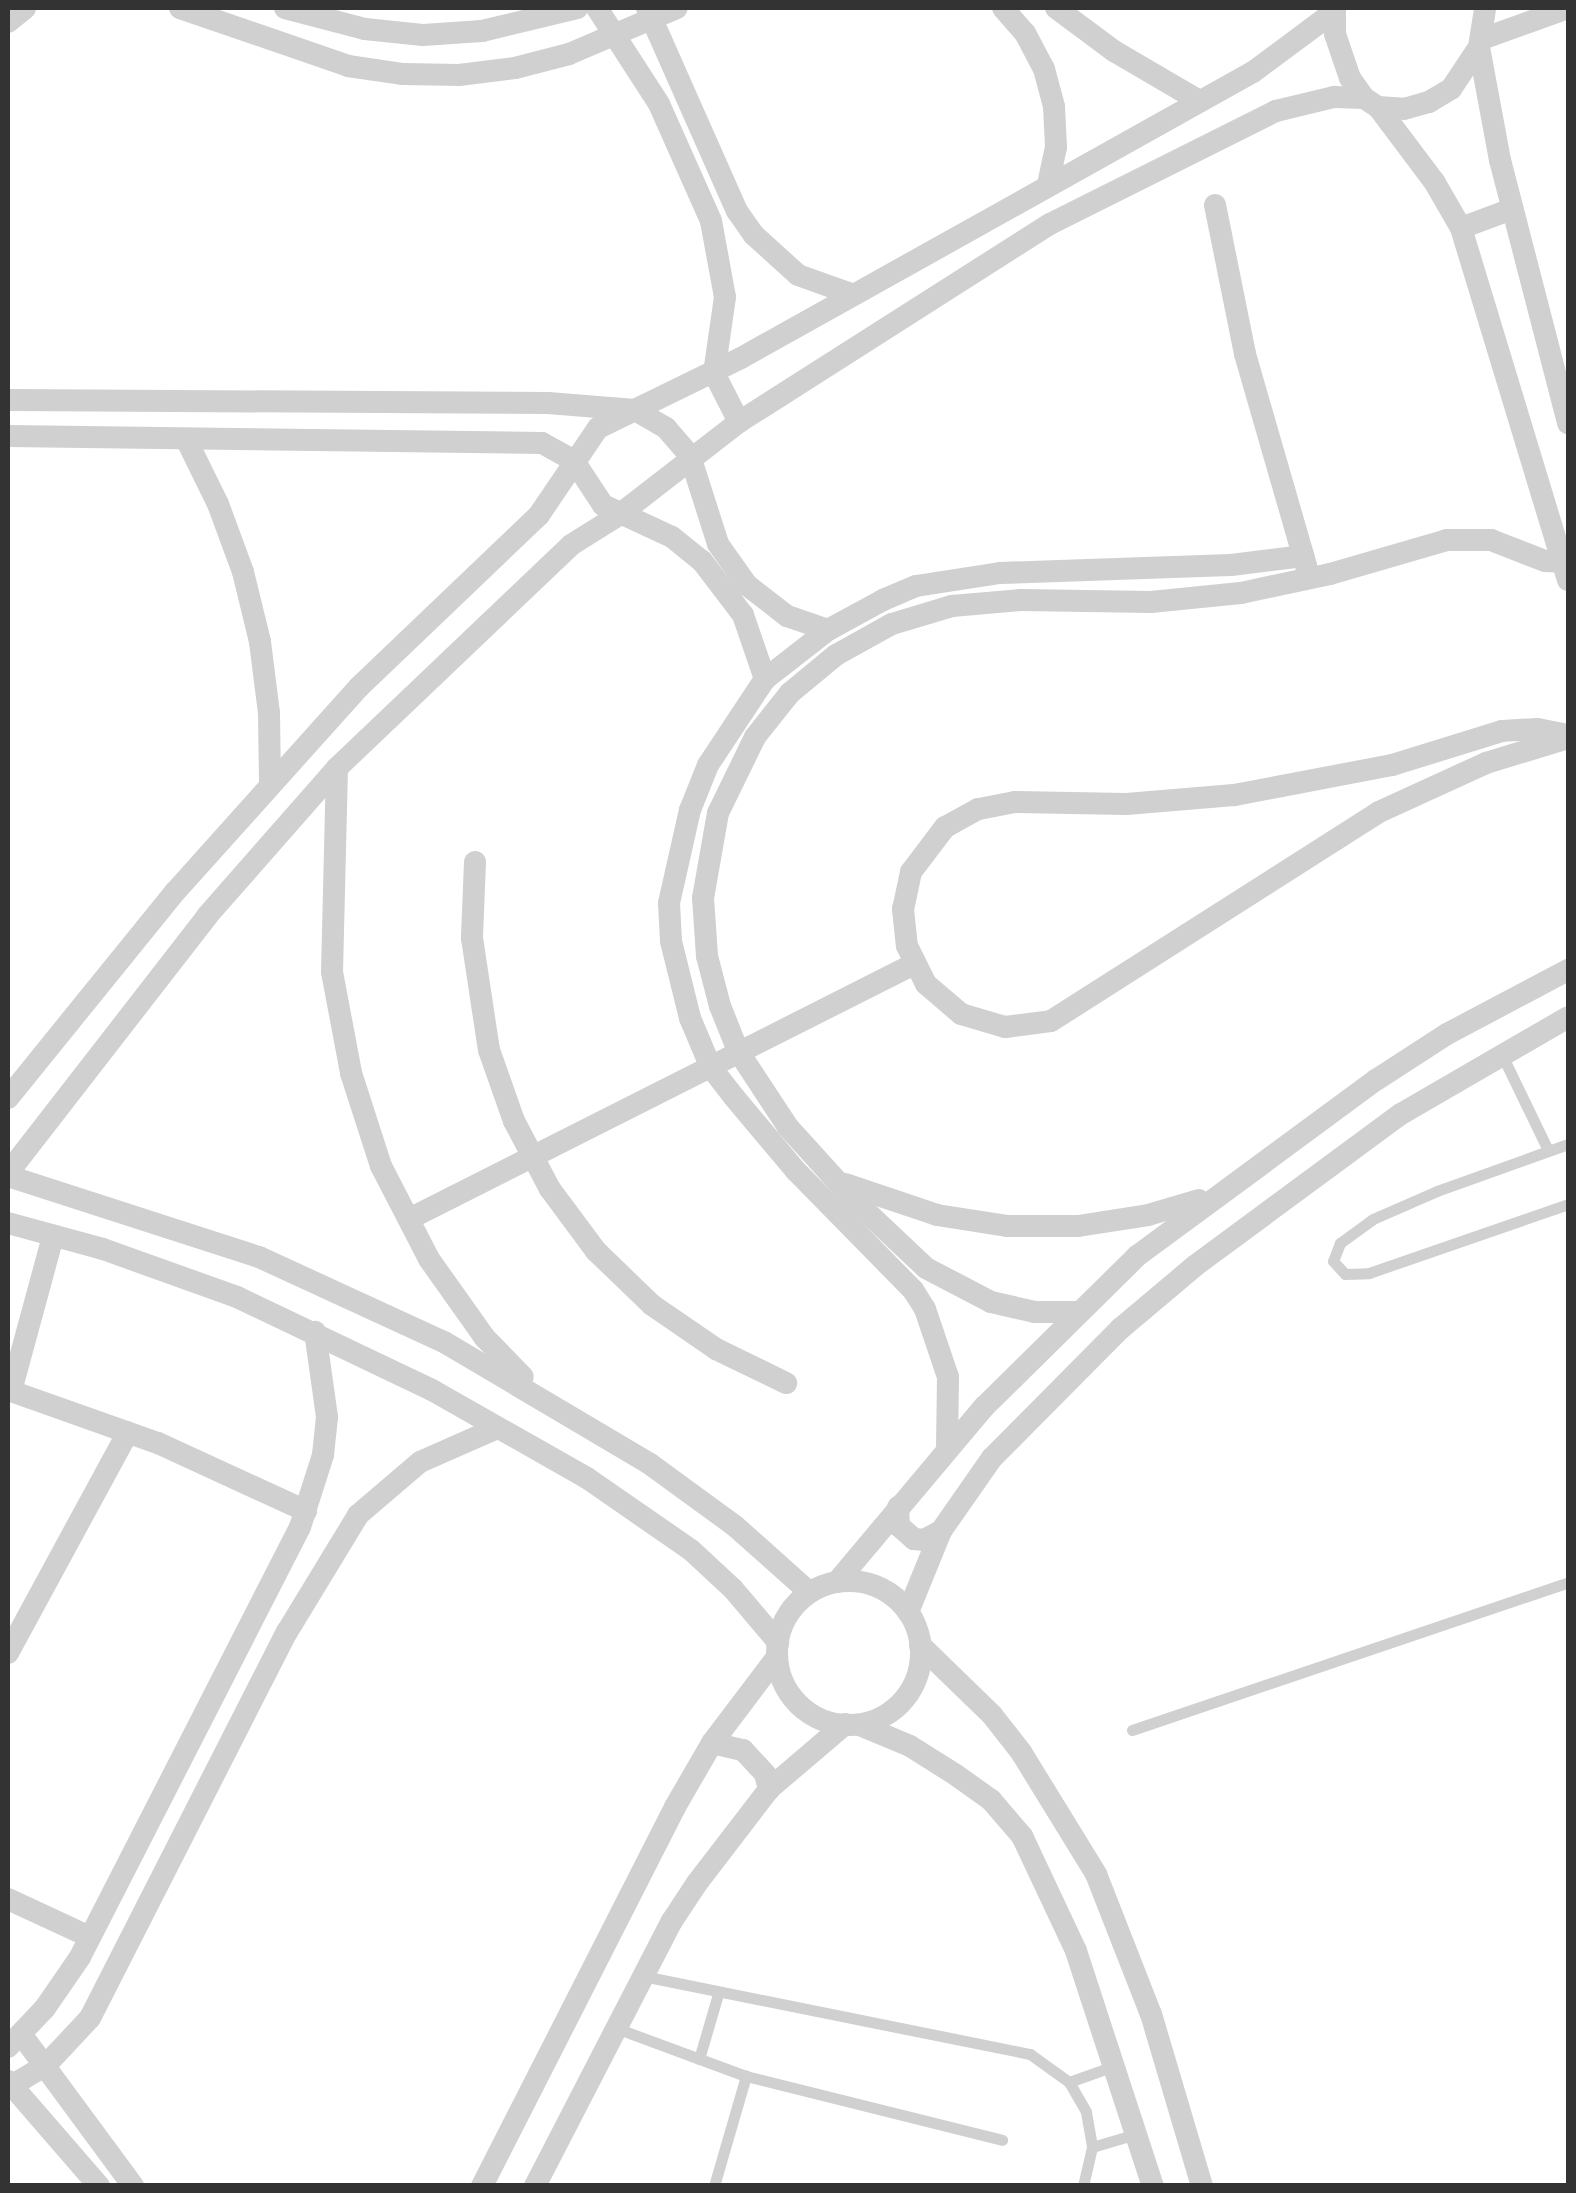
<!DOCTYPE html>
<html>
<head>
<meta charset="utf-8">
<style>
  body { margin:0 }
  #map { position:relative; width:1576px; height:2193px; overflow:hidden; background:#fff; font-family:"Fira Sans",sans-serif }
  div>[style] { position:absolute }
  [style*='--x'] { left:calc(var(--x)*1px); top:calc(var(--y)*1px); width:calc(var(--w)*1px); rotate:calc(var(--a)*1deg) }
  .lane>* { height:11px; margin:-5.5px; padding:0 5.5px; transform-origin:5.5px; border-radius:5.5px; background:#d0d0d0 }
  .street>* { height:22px; margin:-11px; padding:0 11px; transform-origin:11px; border-radius:11px; background:#d0d0d0 }
  .street>.ring { margin:-11px; padding:0; box-sizing:content-box; background:none; border:22px solid #d0d0d0; border-radius:50% }
  span { translate:-50% -50%; white-space:nowrap; text-align:center; line-height:1.15; -webkit-text-stroke:10px #fff; paint-order:stroke }
  .frame { position:absolute; inset:0; border:10px solid #333; pointer-events:none }
</style>
</head>
<body>
<div id="map">
  <div class="lane">
    <div style="--x:1502;--y:1055;--w:106;--a:64.2"></div>
    <div style="--x:1568;--y:1144;--w:139;--a:160.3"></div>
    <div style="--x:1437;--y:1191;--w:70;--a:156.4"></div>
    <div style="--x:1373;--y:1219;--w:41;--a:144"></div>
    <div style="--x:1340;--y:1243;--w:19;--a:111"></div>
    <div style="--x:1333;--y:1261;--w:18;--a:47"></div>
    <div style="--x:1345;--y:1274;--w:24;--a:-2"></div>
    <div style="--x:1369;--y:1273;--w:211;--a:-19.1"></div>
    <div style="--x:1132;--y:1730;--w:460;--a:-18.7"></div>
    <div style="--x:643;--y:1976;--w:395;--a:11.4"></div>
    <div style="--x:1030;--y:2054;--w:48;--a:35.7"></div>
    <div style="--x:1069;--y:2082;--w:34;--a:60"></div>
    <div style="--x:1086;--y:2112;--w:36;--a:80"></div>
    <div style="--x:1092;--y:2147;--w:40;--a:103"></div>
    <div style="--x:616;--y:2028;--w:139;--a:20.3"></div>
    <div style="--x:746;--y:2076;--w:264;--a:14"></div>
    <div style="--x:699;--y:2059;--w:68;--a:-73.7"></div>
    <div style="--x:1069;--y:2082;--w:48;--a:-19.6"></div>
    <div style="--x:1092;--y:2147;--w:46;--a:-16.5"></div>
    <div style="--x:714;--y:2186;--w:115;--a:-73.8"></div>
  </div>
  <div class="street">
    <div style="--x:180;--y:8;--w:178;--a:19"></div>
    <div style="--x:348;--y:66;--w:56;--a:8.3"></div>
    <div style="--x:403;--y:74;--w:56;--a:1"></div>
    <div style="--x:459;--y:75;--w:56;--a:-7.1"></div>
    <div style="--x:515;--y:68;--w:56;--a:-14.5"></div>
    <div style="--x:569;--y:54;--w:117;--a:-23.1"></div>
    <div style="--x:285;--y:8;--w:83;--a:14.7"></div>
    <div style="--x:365;--y:29;--w:58;--a:5.9"></div>
    <div style="--x:423;--y:35;--w:59;--a:-3.9"></div>
    <div style="--x:482;--y:31;--w:98;--a:-13.6"></div>
    <div style="--x:597;--y:8;--w:114;--a:57.1"></div>
    <div style="--x:659;--y:104;--w:128;--a:66"></div>
    <div style="--x:711;--y:221;--w:77;--a:79.6"></div>
    <div style="--x:725;--y:297;--w:77;--a:98.2"></div>
    <div style="--x:714;--y:373;--w:55;--a:63"></div>
    <div style="--x:647;--y:8;--w:222;--a:66.1"></div>
    <div style="--x:737;--y:211;--w:29;--a:55"></div>
    <div style="--x:754;--y:235;--w:59;--a:42.3"></div>
    <div style="--x:798;--y:275;--w:59;--a:19.7"></div>
    <div style="--x:1003;--y:8;--w:33;--a:49"></div>
    <div style="--x:1025;--y:33;--w:41;--a:62.2"></div>
    <div style="--x:1044;--y:69;--w:39;--a:75"></div>
    <div style="--x:1054;--y:107;--w:40;--a:87.1"></div>
    <div style="--x:1056;--y:147;--w:40;--a:102"></div>
    <div style="--x:1056;--y:8;--w:72;--a:36.6"></div>
    <div style="--x:1114;--y:51;--w:97;--a:30.3"></div>
    <div style="--x:1335;--y:8;--w:26;--a:90"></div>
    <div style="--x:1335;--y:34;--w:46;--a:71.2"></div>
    <div style="--x:1350;--y:78;--w:24;--a:55"></div>
    <div style="--x:1364;--y:98;--w:17;--a:33"></div>
    <div style="--x:1378;--y:107;--w:95;--a:53.1"></div>
    <div style="--x:1435;--y:183;--w:52;--a:60"></div>
    <div style="--x:1461;--y:228;--w:368;--a:73.1"></div>
    <div style="--x:8;--y:22;--w:22;--a:-39"></div>
    <div style="--x:1482;--y:39;--w:91;--a:-19.8"></div>
    <div style="--x:1479;--y:47;--w:115;--a:79.5"></div>
    <div style="--x:1500;--y:160;--w:272;--a:75.5"></div>
    <div style="--x:1378;--y:107;--w:26;--a:4"></div>
    <div style="--x:1404;--y:109;--w:26;--a:-16"></div>
    <div style="--x:1429;--y:102;--w:26;--a:-31"></div>
    <div style="--x:1451;--y:89;--w:50;--a:-56.3"></div>
    <div style="--x:1479;--y:47;--w:39;--a:-81"></div>
    <div style="--x:1215;--y:205;--w:152;--a:78.6"></div>
    <div style="--x:1245;--y:354;--w:221;--a:73.9"></div>
    <div style="--x:1461;--y:228;--w:54;--a:-20.4"></div>
    <div style="--x:8;--y:400;--w:540;--a:0.32"></div>
    <div style="--x:548;--y:403;--w:87;--a:4.6"></div>
    <div style="--x:635;--y:410;--w:36;--a:30"></div>
    <div style="--x:666;--y:428;--w:37;--a:49"></div>
    <div style="--x:690;--y:456;--w:92;--a:72.3"></div>
    <div style="--x:718;--y:544;--w:50;--a:54.7"></div>
    <div style="--x:747;--y:585;--w:51;--a:37.8"></div>
    <div style="--x:787;--y:616;--w:43;--a:18.9"></div>
    <div style="--x:8;--y:436;--w:534;--a:0.75"></div>
    <div style="--x:542;--y:443;--w:37;--a:29"></div>
    <div style="--x:574;--y:461;--w:53;--a:56.6"></div>
    <div style="--x:603;--y:505;--w:76;--a:24.9"></div>
    <div style="--x:672;--y:537;--w:38;--a:39"></div>
    <div style="--x:702;--y:561;--w:68;--a:52.8"></div>
    <div style="--x:743;--y:615;--w:68;--a:71"></div>
    <div style="--x:186;--y:439;--w:72;--a:63.8"></div>
    <div style="--x:218;--y:504;--w:72;--a:69.8"></div>
    <div style="--x:243;--y:572;--w:72;--a:76.3"></div>
    <div style="--x:260;--y:642;--w:72;--a:82.8"></div>
    <div style="--x:269;--y:713;--w:72;--a:89.2"></div>
    <div style="--x:1568;--y:735;--w:31;--a:-169"></div>
    <div style="--x:1538;--y:729;--w:36;--a:177"></div>
    <div style="--x:1502;--y:731;--w:115;--a:162.8"></div>
    <div style="--x:1392;--y:765;--w:161;--a:169.2"></div>
    <div style="--x:1234;--y:795;--w:108;--a:175.2"></div>
    <div style="--x:1126;--y:804;--w:111;--a:-179"></div>
    <div style="--x:1015;--y:802;--w:38;--a:169"></div>
    <div style="--x:978;--y:809;--w:38;--a:151"></div>
    <div style="--x:945;--y:827;--w:56;--a:127.1"></div>
    <div style="--x:911;--y:872;--w:38;--a:102"></div>
    <div style="--x:903;--y:909;--w:37;--a:84"></div>
    <div style="--x:907;--y:946;--w:42;--a:63.4"></div>
    <div style="--x:926;--y:984;--w:46;--a:40.6"></div>
    <div style="--x:961;--y:1014;--w:46;--a:16.5"></div>
    <div style="--x:1005;--y:1027;--w:46;--a:-7.4"></div>
    <div style="--x:1051;--y:1021;--w:389;--a:-32.5"></div>
    <div style="--x:1379;--y:812;--w:118;--a:-24.6"></div>
    <div style="--x:1486;--y:763;--w:86;--a:-17"></div>
    <div style="--x:337;--y:768;--w:204;--a:91.4"></div>
    <div style="--x:332;--y:972;--w:103;--a:79.3"></div>
    <div style="--x:351;--y:1073;--w:98;--a:72.1"></div>
    <div style="--x:381;--y:1166;--w:105;--a:62.7"></div>
    <div style="--x:429;--y:1259;--w:97;--a:54.7"></div>
    <div style="--x:485;--y:1338;--w:54;--a:45.7"></div>
    <div style="--x:475;--y:862;--w:76;--a:92.3"></div>
    <div style="--x:472;--y:938;--w:113;--a:81.4"></div>
    <div style="--x:489;--y:1050;--w:75;--a:70.6"></div>
    <div style="--x:514;--y:1121;--w:77;--a:62.1"></div>
    <div style="--x:550;--y:1189;--w:77;--a:53.4"></div>
    <div style="--x:596;--y:1251;--w:78;--a:44"></div>
    <div style="--x:652;--y:1305;--w:78;--a:34.5"></div>
    <div style="--x:716;--y:1349;--w:78;--a:25.9"></div>
    <div style="--x:8;--y:1098;--w:265;--a:-51"></div>
    <div style="--x:175;--y:892;--w:275;--a:-48.1"></div>
    <div style="--x:359;--y:687;--w:249;--a:-43.7"></div>
    <div style="--x:539;--y:515;--w:105;--a:-55.9"></div>
    <div style="--x:598;--y:428;--w:159;--a:-26.1"></div>
    <div style="--x:741;--y:358;--w:586;--a:-29.19"></div>
    <div style="--x:1253;--y:72;--w:102;--a:-36.6"></div>
    <div style="--x:8;--y:1173;--w:325;--a:-52.2"></div>
    <div style="--x:207;--y:916;--w:197;--a:-48.7"></div>
    <div style="--x:337;--y:768;--w:323;--a:-43.6"></div>
    <div style="--x:571;--y:545;--w:57;--a:-32"></div>
    <div style="--x:619;--y:515;--w:152;--a:-37.8"></div>
    <div style="--x:739;--y:422;--w:369;--a:-32.5"></div>
    <div style="--x:1050;--y:224;--w:253;--a:-26.6"></div>
    <div style="--x:1276;--y:111;--w:60;--a:-13.6"></div>
    <div style="--x:1334;--y:97;--w:30;--a:2"></div>
    <div style="--x:8;--y:1176;--w:264;--a:17.9"></div>
    <div style="--x:259;--y:1257;--w:204;--a:24.7"></div>
    <div style="--x:444;--y:1342;--w:239;--a:30.6"></div>
    <div style="--x:650;--y:1464;--w:105;--a:36.1"></div>
    <div style="--x:735;--y:1526;--w:99;--a:41.7"></div>
    <div style="--x:845;--y:1184;--w:97;--a:18.6"></div>
    <div style="--x:937;--y:1215;--w:72;--a:8.8"></div>
    <div style="--x:1008;--y:1226;--w:70;--a:0"></div>
    <div style="--x:1078;--y:1226;--w:71;--a:-8.9"></div>
    <div style="--x:1148;--y:1215;--w:53;--a:-16.4"></div>
    <div style="--x:409;--y:1219;--w:566;--a:-26.79"></div>
    <div style="--x:8;--y:1223;--w:98;--a:15.3"></div>
    <div style="--x:103;--y:1249;--w:142;--a:19.7"></div>
    <div style="--x:237;--y:1297;--w:216;--a:25.5"></div>
    <div style="--x:432;--y:1390;--w:178;--a:29.6"></div>
    <div style="--x:587;--y:1478;--w:126;--a:34.7"></div>
    <div style="--x:691;--y:1550;--w:57;--a:42.9"></div>
    <div style="--x:733;--y:1589;--w:70;--a:49.7"></div>
    <div style="--x:1079;--y:1312;--w:44;--a:180"></div>
    <div style="--x:1035;--y:1312;--w:45;--a:-167.2"></div>
    <div style="--x:991;--y:1302;--w:73;--a:-152.4"></div>
    <div style="--x:926;--y:1268;--w:98;--a:-136.7"></div>
    <div style="--x:855;--y:1201;--w:100;--a:-132.2"></div>
    <div style="--x:788;--y:1127;--w:91;--a:-123.3"></div>
    <div style="--x:738;--y:1051;--w:48;--a:-111.8"></div>
    <div style="--x:720;--y:1006;--w:52;--a:-104.6"></div>
    <div style="--x:707;--y:956;--w:58;--a:-93.9"></div>
    <div style="--x:703;--y:898;--w:86;--a:-80"></div>
    <div style="--x:718;--y:813;--w:85;--a:-64"></div>
    <div style="--x:755;--y:737;--w:56;--a:-51.5"></div>
    <div style="--x:790;--y:693;--w:60;--a:-39.6"></div>
    <div style="--x:836;--y:655;--w:64;--a:-29"></div>
    <div style="--x:892;--y:624;--w:63;--a:-16.7"></div>
    <div style="--x:952;--y:606;--w:69;--a:-5"></div>
    <div style="--x:1021;--y:600;--w:130;--a:0.9"></div>
    <div style="--x:1151;--y:602;--w:90;--a:-5.7"></div>
    <div style="--x:1241;--y:593;--w:91;--a:-12.1"></div>
    <div style="--x:1330;--y:574;--w:122;--a:-16.2"></div>
    <div style="--x:1447;--y:540;--w:44;--a:0"></div>
    <div style="--x:1491;--y:540;--w:58;--a:21.3"></div>
    <div style="--x:1545;--y:561;--w:17;--a:3"></div>
    <div style="--x:8;--y:1390;--w:159;--a:19.5"></div>
    <div style="--x:158;--y:1443;--w:163;--a:24.7"></div>
    <div style="--x:11;--y:1391;--w:161;--a:-74.8"></div>
    <div style="--x:947;--y:1449;--w:72;--a:-89.2"></div>
    <div style="--x:948;--y:1377;--w:72;--a:-108.7"></div>
    <div style="--x:925;--y:1309;--w:22;--a:-122"></div>
    <div style="--x:913;--y:1290;--w:167;--a:-134.5"></div>
    <div style="--x:796;--y:1171;--w:97;--a:-130"></div>
    <div style="--x:734;--y:1097;--w:37;--a:-128"></div>
    <div style="--x:711;--y:1068;--w:54;--a:-112.8"></div>
    <div style="--x:690;--y:1018;--w:79;--a:-103.9"></div>
    <div style="--x:671;--y:941;--w:38;--a:-93"></div>
    <div style="--x:669;--y:903;--w:95;--a:-77.3"></div>
    <div style="--x:690;--y:810;--w:48;--a:-68.2"></div>
    <div style="--x:708;--y:765;--w:103;--a:-56.5"></div>
    <div style="--x:765;--y:679;--w:80;--a:-37.9"></div>
    <div style="--x:828;--y:630;--w:63;--a:-28.6"></div>
    <div style="--x:883;--y:600;--w:36;--a:-23"></div>
    <div style="--x:916;--y:586;--w:85;--a:-8.8"></div>
    <div style="--x:1000;--y:573;--w:231;--a:-2"></div>
    <div style="--x:1231;--y:565;--w:73;--a:-7.1"></div>
    <div style="--x:898;--y:1507;--w:19;--a:87"></div>
    <div style="--x:899;--y:1526;--w:20;--a:41"></div>
    <div style="--x:914;--y:1539;--w:10;--a:6"></div>
    <div style="--x:924;--y:1540;--w:19;--a:-28"></div>
    <div class="ring" style="left:777px;top:1581px;width:122px;height:122px"></div>
    <div style="--x:837;--y:1582;--w:229;--a:-50"></div>
    <div style="--x:984;--y:1407;--w:215;--a:-44.6"></div>
    <div style="--x:1137;--y:1256;--w:297;--a:-36.4"></div>
    <div style="--x:1376;--y:1080;--w:85;--a:-32.9"></div>
    <div style="--x:1447;--y:1034;--w:137;--a:-27.9"></div>
    <div style="--x:908;--y:1612;--w:87;--a:-67.8"></div>
    <div style="--x:941;--y:1531;--w:89;--a:-55.1"></div>
    <div style="--x:992;--y:1458;--w:182;--a:-45.2"></div>
    <div style="--x:1120;--y:1329;--w:99;--a:-40.1"></div>
    <div style="--x:1196;--y:1265;--w:255;--a:-36.4"></div>
    <div style="--x:1401;--y:1114;--w:193;--a:-30.1"></div>
    <div style="--x:920;--y:1645;--w:100;--a:44.2"></div>
    <div style="--x:992;--y:1715;--w:47;--a:51.9"></div>
    <div style="--x:1021;--y:1752;--w:143;--a:58.4"></div>
    <div style="--x:1096;--y:1874;--w:150;--a:68.6"></div>
    <div style="--x:1151;--y:2014;--w:179;--a:73.5"></div>
    <div style="--x:8;--y:1653;--w:251;--a:-61.5"></div>
    <div style="--x:860;--y:1725;--w:54;--a:22.8"></div>
    <div style="--x:910;--y:1746;--w:54;--a:32.2"></div>
    <div style="--x:956;--y:1775;--w:43;--a:35.5"></div>
    <div style="--x:991;--y:1800;--w:48;--a:49.3"></div>
    <div style="--x:1022;--y:1836;--w:127;--a:64.8"></div>
    <div style="--x:1076;--y:1951;--w:247;--a:71.9"></div>
    <div style="--x:712;--y:1743;--w:32;--a:13"></div>
    <div style="--x:743;--y:1750;--w:33;--a:47"></div>
    <div style="--x:765;--y:1774;--w:16;--a:75"></div>
    <div style="--x:8;--y:1899;--w:90;--a:24.9"></div>
    <div style="--x:21;--y:2034;--w:189;--a:53.6"></div>
    <div style="--x:8;--y:2047;--w:54;--a:-46.5"></div>
    <div style="--x:45;--y:2008;--w:62;--a:-55.5"></div>
    <div style="--x:80;--y:1957;--w:483;--a:-62.9"></div>
    <div style="--x:300;--y:1527;--w:76;--a:-72.3"></div>
    <div style="--x:323;--y:1455;--w:38;--a:-84"></div>
    <div style="--x:327;--y:1417;--w:86;--a:-98"></div>
    <div style="--x:8;--y:2081;--w:139;--a:49.1"></div>
    <div style="--x:8;--y:2088;--w:44;--a:-31.2"></div>
    <div style="--x:46;--y:2065;--w:64;--a:-46.9"></div>
    <div style="--x:90;--y:2018;--w:433;--a:-63"></div>
    <div style="--x:287;--y:1632;--w:137;--a:-58.7"></div>
    <div style="--x:358;--y:1515;--w:82;--a:-40.5"></div>
    <div style="--x:420;--y:1462;--w:84;--a:-23.8"></div>
    <div style="--x:482;--y:2186;--w:425;--a:-63"></div>
    <div style="--x:675;--y:1807;--w:74;--a:-60"></div>
    <div style="--x:712;--y:1743;--w:108;--a:-52.9"></div>
    <div style="--x:535;--y:2186;--w:298;--a:-62.7"></div>
    <div style="--x:672;--y:1921;--w:45;--a:-56.7"></div>
    <div style="--x:697;--y:1883;--w:118;--a:-52.5"></div>
    <div style="--x:769;--y:1789;--w:100;--a:-40.5"></div>
  </div>
  <div class="frame"></div>
</div>
</body>
</html>
